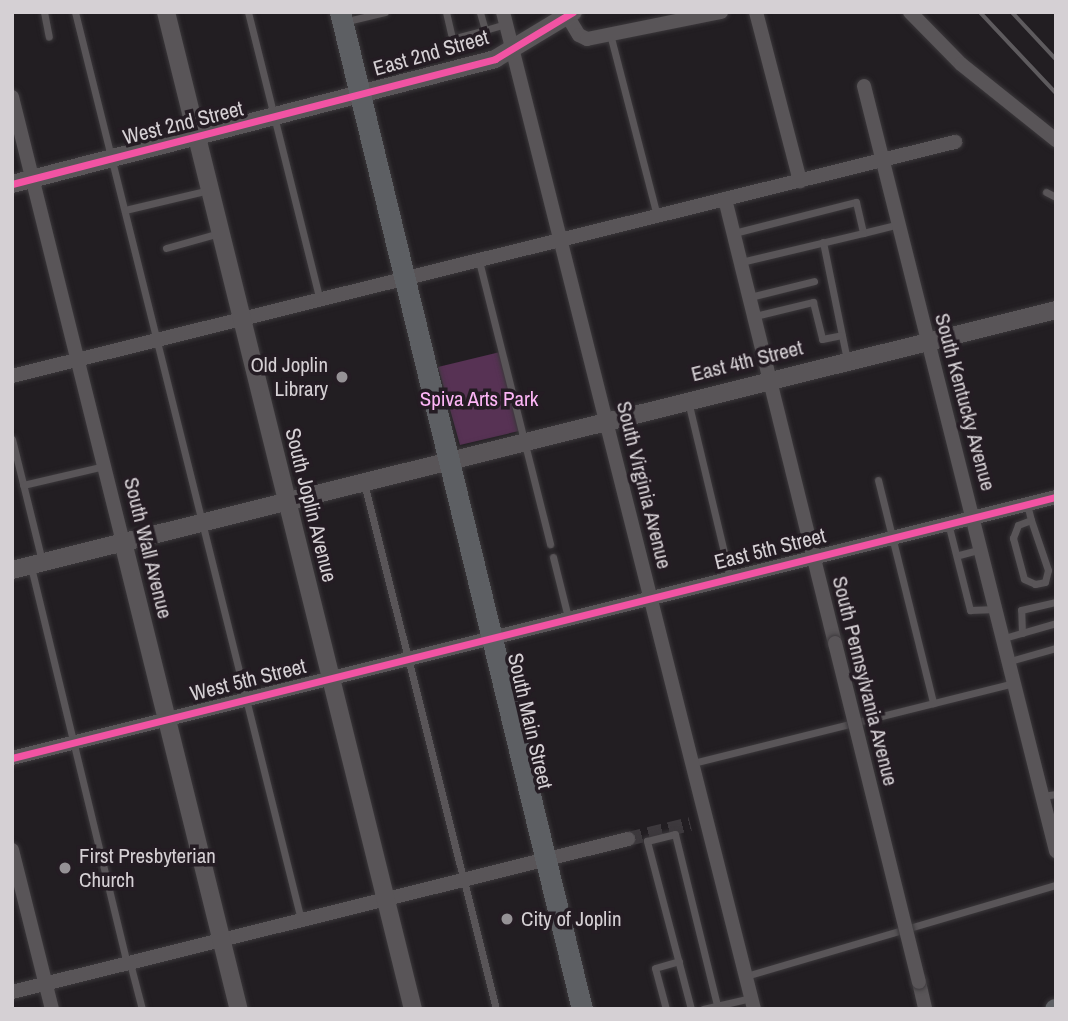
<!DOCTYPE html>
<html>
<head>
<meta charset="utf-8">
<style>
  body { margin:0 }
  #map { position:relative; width:1068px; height:1021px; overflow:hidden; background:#221e22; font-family:"Archivo Narrow",sans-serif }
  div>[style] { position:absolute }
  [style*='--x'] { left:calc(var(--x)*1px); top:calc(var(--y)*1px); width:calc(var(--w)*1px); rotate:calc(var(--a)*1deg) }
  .green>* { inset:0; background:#573254 }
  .minor-tunnel>* { height:14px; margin-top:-7px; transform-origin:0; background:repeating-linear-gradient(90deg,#3d393d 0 14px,transparent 0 21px) }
  .roads { filter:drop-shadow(0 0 2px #3b383b) drop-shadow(0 0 2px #3b383b) }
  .service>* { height:7px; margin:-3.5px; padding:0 3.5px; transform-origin:3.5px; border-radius:3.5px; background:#595558 }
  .minor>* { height:14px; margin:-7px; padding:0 7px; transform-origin:7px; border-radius:7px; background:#595558 }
  .tertiary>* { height:18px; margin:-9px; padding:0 9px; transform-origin:9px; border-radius:9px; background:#595558 }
  .primary>* { height:21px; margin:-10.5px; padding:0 10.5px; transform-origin:10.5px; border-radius:10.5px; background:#5d5f63 }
  .rail>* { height:3.5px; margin:-1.75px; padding:0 1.75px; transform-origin:1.75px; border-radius:1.75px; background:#5e5b5e }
  .bridges { filter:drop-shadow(0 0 2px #3b383b) drop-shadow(0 0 2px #3b383b) }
  .minor-bridge>* { height:14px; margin:-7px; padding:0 7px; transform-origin:7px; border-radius:7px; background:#595558 }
  .cycleway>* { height:7px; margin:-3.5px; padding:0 3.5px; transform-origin:3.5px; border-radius:3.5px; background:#f153a3 }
  .dots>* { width:19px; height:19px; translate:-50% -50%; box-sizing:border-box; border:4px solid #241c23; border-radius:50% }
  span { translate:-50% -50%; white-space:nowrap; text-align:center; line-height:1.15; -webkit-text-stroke:7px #241c23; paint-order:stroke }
  .street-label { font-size:21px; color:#d5d0d4 }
  .poi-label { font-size:21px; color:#d5d0d4 }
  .right { translate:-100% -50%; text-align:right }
  .left { translate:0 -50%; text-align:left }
  .park-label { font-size:21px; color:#fdb5f6 }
  .frame { position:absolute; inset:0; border:14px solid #d5d0d4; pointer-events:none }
</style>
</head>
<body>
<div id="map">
  <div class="green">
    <div style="clip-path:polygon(500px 352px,519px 431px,460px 445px,438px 367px)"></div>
  </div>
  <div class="minor-tunnel">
    <div style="--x:628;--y:839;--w:64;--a:-13.6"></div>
  </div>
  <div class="roads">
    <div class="service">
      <div style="--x:44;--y:12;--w:25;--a:79"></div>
      <div style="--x:75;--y:12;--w:936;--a:76.02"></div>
      <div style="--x:248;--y:12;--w:297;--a:76"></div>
      <div style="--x:446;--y:12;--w:28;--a:77"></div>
      <div style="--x:452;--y:39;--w:34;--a:-15"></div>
      <div style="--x:485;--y:30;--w:19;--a:-106"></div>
      <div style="--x:343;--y:22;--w:43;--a:-13.4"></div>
      <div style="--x:485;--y:30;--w:22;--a:-16"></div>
      <div style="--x:610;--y:34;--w:188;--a:75.5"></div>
      <div style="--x:1046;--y:192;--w:11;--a:27"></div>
      <div style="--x:125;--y:210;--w:86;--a:-13.4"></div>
      <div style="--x:734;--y:233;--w:126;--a:-14.3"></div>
      <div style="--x:856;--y:202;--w:32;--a:77"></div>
      <div style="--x:863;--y:233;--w:36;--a:-14"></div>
      <div style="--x:823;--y:242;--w:120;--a:78.5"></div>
      <div style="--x:166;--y:248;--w:55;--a:-15.8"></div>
      <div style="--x:479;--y:261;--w:292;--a:75.9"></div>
      <div style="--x:741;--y:262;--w:125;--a:-13.4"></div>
      <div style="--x:750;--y:297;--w:66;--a:-14"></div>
      <div style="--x:755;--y:316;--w:60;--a:-13.6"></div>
      <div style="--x:813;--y:302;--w:38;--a:76"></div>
      <div style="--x:822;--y:339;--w:20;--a:-11"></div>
      <div style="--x:688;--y:401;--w:181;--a:76.6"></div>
      <div style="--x:12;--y:439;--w:126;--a:76.2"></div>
      <div style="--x:878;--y:480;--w:230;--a:76.1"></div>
      <div style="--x:364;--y:483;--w:542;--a:75.91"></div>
      <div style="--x:23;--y:485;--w:83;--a:-13.2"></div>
      <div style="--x:1027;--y:504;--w:16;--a:76"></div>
      <div style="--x:1031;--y:520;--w:14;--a:159"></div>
      <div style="--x:1018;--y:525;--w:14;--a:111"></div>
      <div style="--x:1013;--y:538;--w:42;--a:75"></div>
      <div style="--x:1024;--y:579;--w:12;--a:24"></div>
      <div style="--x:1035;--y:584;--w:10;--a:-11"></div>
      <div style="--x:1045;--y:582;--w:12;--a:-76"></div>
      <div style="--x:1048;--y:570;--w:53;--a:-108.8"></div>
      <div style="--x:948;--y:523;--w:90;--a:75.8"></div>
      <div style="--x:970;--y:610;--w:26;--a:-2"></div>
      <div style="--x:959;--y:555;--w:24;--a:-15"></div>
      <div style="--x:553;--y:557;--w:62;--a:76"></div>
      <div style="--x:31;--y:567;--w:407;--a:76.4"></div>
      <div style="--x:1022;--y:633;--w:23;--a:-92"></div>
      <div style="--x:1021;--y:610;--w:36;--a:-13"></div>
      <div style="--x:1004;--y:638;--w:54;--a:-16.1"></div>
      <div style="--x:1010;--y:661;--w:48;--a:-15.8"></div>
      <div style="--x:693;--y:763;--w:331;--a:-14"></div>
      <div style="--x:1043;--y:796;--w:13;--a:-9"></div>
      <div style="--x:130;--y:963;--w:48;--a:75.4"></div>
      <div style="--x:746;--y:976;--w:323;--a:-16.4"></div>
      <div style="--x:666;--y:1009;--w:42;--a:-105"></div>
      <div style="--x:655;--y:968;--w:25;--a:-16"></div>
      <div style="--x:691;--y:1009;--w:174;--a:-104.7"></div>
      <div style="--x:647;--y:841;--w:29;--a:-14"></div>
      <div style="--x:675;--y:834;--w:180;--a:76.2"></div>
      <div style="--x:703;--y:1009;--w:49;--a:-12.9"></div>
    </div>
    <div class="minor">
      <div style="--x:503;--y:12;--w:1028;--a:75.87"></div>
      <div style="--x:756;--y:12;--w:175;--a:75.4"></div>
      <div style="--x:910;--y:12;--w:73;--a:45.6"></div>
      <div style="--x:961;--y:64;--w:122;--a:38.7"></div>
      <div style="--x:568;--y:17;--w:21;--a:59"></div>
      <div style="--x:579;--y:35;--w:9;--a:27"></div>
      <div style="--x:587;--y:39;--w:137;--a:-11.4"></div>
      <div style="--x:864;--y:86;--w:789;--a:75.91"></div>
      <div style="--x:12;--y:97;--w:459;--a:76"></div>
      <div style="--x:725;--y:199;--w:457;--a:76.1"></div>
      <div style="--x:12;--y:376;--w:972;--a:-13.94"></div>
      <div style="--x:12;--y:758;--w:1076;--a:-14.04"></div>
      <div style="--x:12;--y:850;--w:164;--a:75.9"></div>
      <div style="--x:919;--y:982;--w:28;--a:77"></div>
      <div style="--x:12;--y:992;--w:635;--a:-13.95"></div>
    </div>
    <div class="tertiary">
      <div style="--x:166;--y:12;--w:1027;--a:76.09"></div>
      <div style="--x:12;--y:184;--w:499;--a:-14.5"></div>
      <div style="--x:495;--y:59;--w:91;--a:-31.1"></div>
      <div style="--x:123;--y:542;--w:481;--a:76.1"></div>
      <div style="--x:12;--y:570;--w:1076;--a:-13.98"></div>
    </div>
    <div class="primary">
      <div style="--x:340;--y:12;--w:1026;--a:76.36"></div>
      <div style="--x:1055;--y:1009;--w:1;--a:0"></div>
    </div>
  </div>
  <div class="rail">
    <div style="--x:980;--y:12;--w:111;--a:46.8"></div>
    <div style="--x:1012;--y:12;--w:64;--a:46.9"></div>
  </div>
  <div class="bridges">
    <div class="minor-bridge">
      <div style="--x:835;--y:643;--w:349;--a:76.1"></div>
    </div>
  </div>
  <div class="cycleway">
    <div style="--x:12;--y:184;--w:499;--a:-14.5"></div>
    <div style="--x:495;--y:59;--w:91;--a:-31.1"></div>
    <div style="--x:12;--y:758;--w:1076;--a:-14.04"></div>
  </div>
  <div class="dots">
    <div style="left:342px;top:377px;background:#969296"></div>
    <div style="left:65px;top:868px;background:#969296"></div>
    <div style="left:507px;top:919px;background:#969296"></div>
  </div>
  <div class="street-label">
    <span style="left:431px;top:53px;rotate:-16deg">East 2nd Street</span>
    <span style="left:183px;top:123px;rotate:-14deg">West 2nd Street</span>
    <span style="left:747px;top:361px;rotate:-14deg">East 4th Street</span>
    <span style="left:965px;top:402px;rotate:75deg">South Kentucky Avenue</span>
    <span style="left:644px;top:485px;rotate:76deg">South Virginia Avenue</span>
    <span style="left:311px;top:505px;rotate:76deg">South Joplin Avenue</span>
    <span style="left:148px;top:548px;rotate:76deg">South Wall Avenue</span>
    <span style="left:770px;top:549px;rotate:-14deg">East 5th Street</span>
    <span style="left:248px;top:680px;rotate:-14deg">West 5th Street</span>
    <span style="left:865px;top:681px;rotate:76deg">South Pennsylvania Avenue</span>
    <span style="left:530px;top:721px;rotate:77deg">South Main Street</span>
  </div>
  <div class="poi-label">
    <span class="right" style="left:328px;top:377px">Old Joplin<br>Library</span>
    <span class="left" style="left:79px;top:868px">First Presbyterian<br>Church</span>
    <span class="left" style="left:521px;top:919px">City of Joplin</span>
  </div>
  <div class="park-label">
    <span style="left:479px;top:399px">Spiva Arts Park</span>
  </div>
  <div class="frame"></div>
</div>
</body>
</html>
